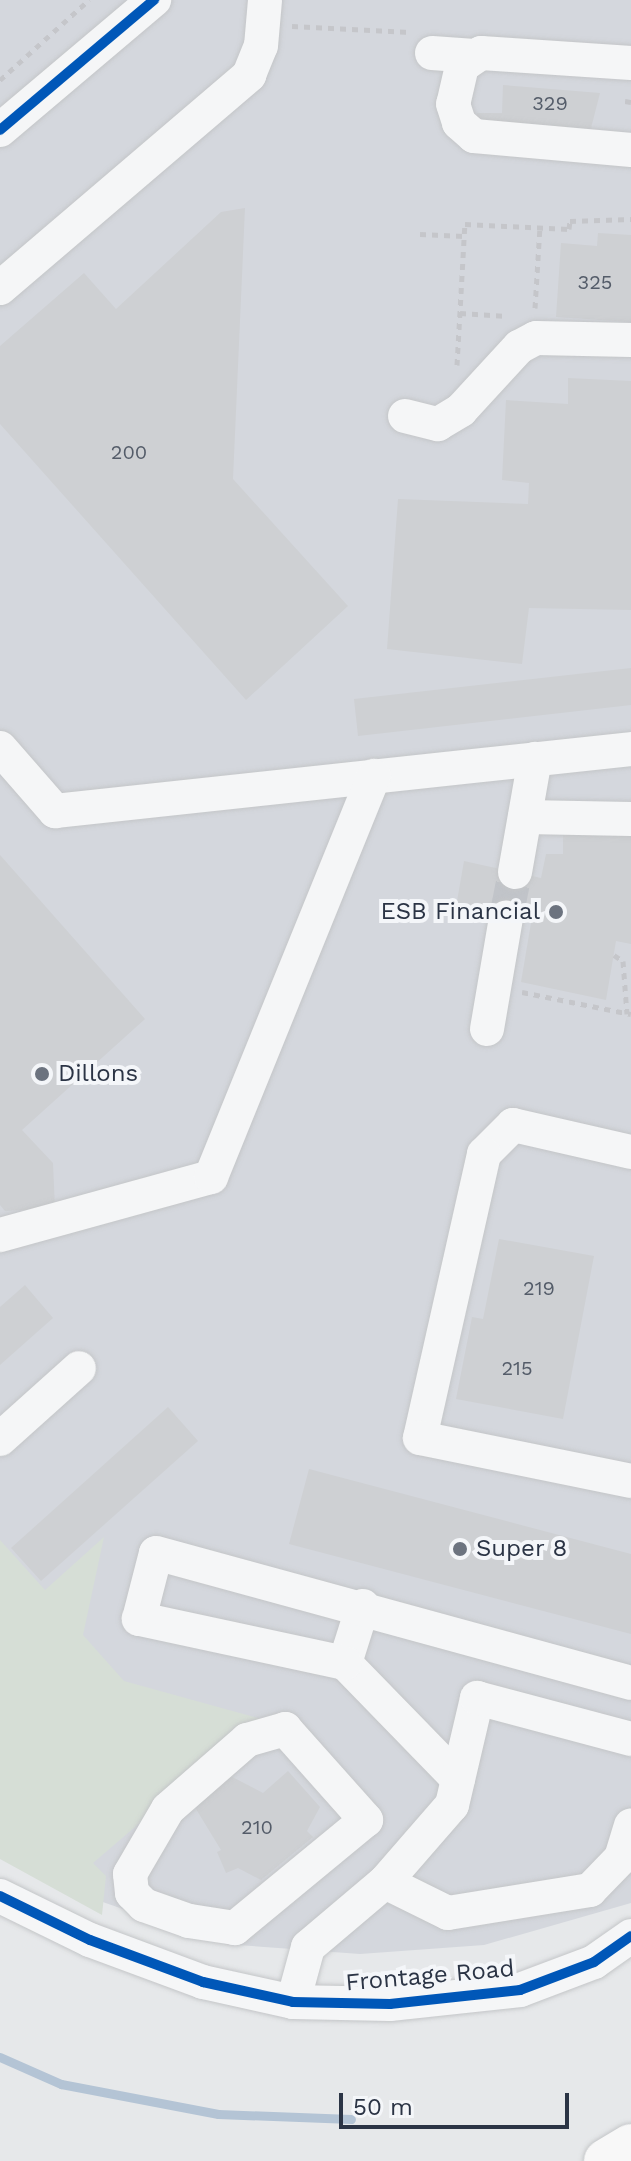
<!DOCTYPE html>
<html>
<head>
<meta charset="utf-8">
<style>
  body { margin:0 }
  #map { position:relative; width:631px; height:2161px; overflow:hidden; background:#e6e8ea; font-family:"Work Sans",sans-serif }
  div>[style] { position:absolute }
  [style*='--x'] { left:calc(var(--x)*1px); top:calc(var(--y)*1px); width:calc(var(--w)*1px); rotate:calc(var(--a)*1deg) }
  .built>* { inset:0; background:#d4d7dd }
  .green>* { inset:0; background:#d6ded6 }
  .stream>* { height:9px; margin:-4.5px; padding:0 4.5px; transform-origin:4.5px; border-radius:4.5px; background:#b4c4d5 }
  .building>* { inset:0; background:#ced0d3 }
  .minor-tunnel>* { height:34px; margin-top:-17px; transform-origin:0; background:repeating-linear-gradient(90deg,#c1c4c9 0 34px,transparent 0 51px) }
  .path>* { height:5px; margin-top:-2.5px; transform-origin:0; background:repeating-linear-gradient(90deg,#c5c6ca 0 6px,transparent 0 12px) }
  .roads { filter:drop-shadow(0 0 2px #c4c6c8) drop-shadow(0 0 2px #c4c6c8) }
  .minor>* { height:34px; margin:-17px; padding:0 17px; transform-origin:17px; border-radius:17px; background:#f5f6f7 }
  .highway>* { height:44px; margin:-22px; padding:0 22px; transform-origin:22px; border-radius:22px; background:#f8f8f8 }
  .cycleway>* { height:10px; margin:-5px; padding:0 5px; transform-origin:5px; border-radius:5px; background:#0057b8 }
  .dots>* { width:22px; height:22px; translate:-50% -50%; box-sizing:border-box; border:4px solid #f4f6f9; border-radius:50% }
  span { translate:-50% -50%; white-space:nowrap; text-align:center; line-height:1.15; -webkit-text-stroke:8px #f4f6f9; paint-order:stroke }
  .number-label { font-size:20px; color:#545c69 }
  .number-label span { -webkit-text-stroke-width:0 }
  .poi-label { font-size:24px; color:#2b3445 }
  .right { translate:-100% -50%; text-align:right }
  .left { translate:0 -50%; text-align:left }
  .street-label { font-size:24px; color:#2b3445 }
  .scale { position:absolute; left:339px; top:2093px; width:230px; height:36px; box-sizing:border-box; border:4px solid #2b3445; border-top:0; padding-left:10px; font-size:24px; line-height:28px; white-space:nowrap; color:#2b3445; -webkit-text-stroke:6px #f4f6f9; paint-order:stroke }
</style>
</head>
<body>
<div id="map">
  <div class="built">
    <div style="clip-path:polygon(0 0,631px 0,631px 1903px,484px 1945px,360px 1954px,224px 1944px,94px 1899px,0 1846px)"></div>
  </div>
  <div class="green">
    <div style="clip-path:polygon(104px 1537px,83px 1635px,124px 1681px,261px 1719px,93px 1863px,106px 1876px,102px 1915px,0 1859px,0 1540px,45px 1590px)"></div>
  </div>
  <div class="stream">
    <div style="--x:0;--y:2057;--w:67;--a:23.9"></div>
    <div style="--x:61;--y:2084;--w:160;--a:10.8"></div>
    <div style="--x:218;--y:2114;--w:133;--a:2.2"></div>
  </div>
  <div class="building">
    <div style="clip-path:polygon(503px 85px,600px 93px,588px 140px,474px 136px,477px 113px,502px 113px)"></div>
    <div style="clip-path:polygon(245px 208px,233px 479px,348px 606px,246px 700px,0 424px,0 346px,84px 273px,116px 309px,221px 212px)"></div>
    <div style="clip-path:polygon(598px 233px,631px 235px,631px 322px,556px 317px,561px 243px,597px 246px)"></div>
    <div style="clip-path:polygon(568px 378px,631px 381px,631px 610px,529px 608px,522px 664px,387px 649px,398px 499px,528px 504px,529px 483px,502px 480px,506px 400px,568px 404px)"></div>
    <div style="clip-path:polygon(631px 668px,631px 705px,358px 736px,354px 699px)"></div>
    <div style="clip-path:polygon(563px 824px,631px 824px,631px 944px,616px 941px,606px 1000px,521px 982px,531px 923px,456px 907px,464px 861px,541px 878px,546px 854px,563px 854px)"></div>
    <div style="clip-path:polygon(0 855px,145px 1019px,22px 1130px,53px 1163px,55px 1208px,5px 1211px,0 1205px)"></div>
    <div style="clip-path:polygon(499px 1239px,594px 1256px,563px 1419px,456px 1399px,472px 1317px,483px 1319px)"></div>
    <div style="clip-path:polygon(25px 1285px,53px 1318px,0 1365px,0 1307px)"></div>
    <div style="clip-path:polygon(168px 1407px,198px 1441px,41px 1581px,11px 1548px)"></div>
    <div style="clip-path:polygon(309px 1469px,631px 1554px,631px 1634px,289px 1544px)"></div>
    <div style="clip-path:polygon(217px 1769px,263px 1793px,288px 1771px,320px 1807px,307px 1831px,313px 1837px,261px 1880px,238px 1868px,226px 1873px,217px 1852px,221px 1850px,196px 1809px,191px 1792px)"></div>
  </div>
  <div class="minor-tunnel">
    <div style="--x:506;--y:918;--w:47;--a:-78.9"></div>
  </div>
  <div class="path">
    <div style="--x:292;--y:26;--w:118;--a:2.9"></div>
    <div style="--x:0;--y:80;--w:120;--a:-42"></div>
    <div style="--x:625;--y:101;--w:6;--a:9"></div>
    <div style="--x:420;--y:234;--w:44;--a:2.6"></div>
    <div style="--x:535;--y:308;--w:81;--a:-86.5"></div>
    <div style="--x:460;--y:313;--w:47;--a:3.7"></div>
    <div style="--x:457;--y:365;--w:141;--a:-86.8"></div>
    <div style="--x:465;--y:224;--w:104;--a:2.8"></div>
    <div style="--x:569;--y:229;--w:8;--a:-83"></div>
    <div style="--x:570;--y:221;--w:61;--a:-1.9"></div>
    <div style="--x:614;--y:955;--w:11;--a:34"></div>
    <div style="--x:623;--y:961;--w:53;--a:85.7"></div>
    <div style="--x:522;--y:992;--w:111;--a:11.4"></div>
  </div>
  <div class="roads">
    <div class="minor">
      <div style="--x:432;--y:53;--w:39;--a:4"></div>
      <div style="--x:631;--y:63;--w:150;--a:-176.2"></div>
      <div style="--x:481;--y:53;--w:23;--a:146"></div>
      <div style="--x:462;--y:66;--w:39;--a:103"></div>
      <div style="--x:453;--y:104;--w:20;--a:72"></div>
      <div style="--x:459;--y:123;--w:20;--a:41"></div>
      <div style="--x:474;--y:136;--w:158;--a:5.1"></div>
      <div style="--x:0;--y:130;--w:202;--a:-40.2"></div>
      <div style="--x:0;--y:288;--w:328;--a:-40.5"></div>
      <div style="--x:249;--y:75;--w:31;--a:-68"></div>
      <div style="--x:261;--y:46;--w:46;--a:-85"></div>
      <div style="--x:405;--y:416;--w:34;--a:14"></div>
      <div style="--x:438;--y:424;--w:27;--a:-31"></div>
      <div style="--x:461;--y:410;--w:86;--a:-47.4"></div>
      <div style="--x:519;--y:347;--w:19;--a:-28"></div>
      <div style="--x:536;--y:338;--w:95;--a:1.2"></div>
      <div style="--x:0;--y:748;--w:84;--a:48.9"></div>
      <div style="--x:55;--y:811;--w:579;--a:-6.14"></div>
      <div style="--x:525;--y:817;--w:106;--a:1.1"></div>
      <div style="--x:515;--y:872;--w:115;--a:-80"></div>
      <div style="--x:487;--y:1029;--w:113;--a:-80.3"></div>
      <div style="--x:631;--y:1152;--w:121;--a:-167.1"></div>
      <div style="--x:513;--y:1125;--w:41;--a:135"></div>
      <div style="--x:484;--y:1154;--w:291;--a:102.7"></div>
      <div style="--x:420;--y:1438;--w:215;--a:11.5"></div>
      <div style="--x:0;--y:1235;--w:219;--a:-15.4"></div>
      <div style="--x:211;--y:1177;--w:433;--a:-67.9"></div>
      <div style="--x:0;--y:1439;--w:106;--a:-41.9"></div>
      <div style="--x:363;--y:1606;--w:60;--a:107.5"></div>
      <div style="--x:345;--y:1663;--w:162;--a:45.8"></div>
      <div style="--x:345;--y:1663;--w:211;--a:-167.9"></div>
      <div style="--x:139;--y:1619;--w:68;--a:-75.6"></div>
      <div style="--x:156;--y:1553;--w:492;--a:15.3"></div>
      <div style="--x:285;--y:1729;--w:122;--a:48.3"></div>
      <div style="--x:366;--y:1820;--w:170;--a:140.5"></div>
      <div style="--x:235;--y:1928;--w:47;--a:-171.3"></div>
      <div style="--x:189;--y:1921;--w:48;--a:-160.4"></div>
      <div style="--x:144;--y:1905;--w:17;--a:-135"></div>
      <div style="--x:132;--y:1893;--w:19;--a:-96"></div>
      <div style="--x:130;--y:1874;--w:75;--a:-59.7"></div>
      <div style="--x:168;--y:1809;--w:105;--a:-41.1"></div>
      <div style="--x:247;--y:1740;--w:40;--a:-16"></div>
      <div style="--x:385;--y:1882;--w:70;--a:26.2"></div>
      <div style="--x:448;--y:1913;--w:144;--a:-9.2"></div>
      <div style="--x:590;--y:1890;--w:45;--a:-45.9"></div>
      <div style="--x:621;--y:1858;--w:34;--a:-73"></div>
      <div style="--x:0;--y:1896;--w:100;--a:26.1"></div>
      <div style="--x:90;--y:1940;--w:121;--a:20.4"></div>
      <div style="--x:203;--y:1982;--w:92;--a:12.5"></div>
      <div style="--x:293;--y:2002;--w:97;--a:1.2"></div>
      <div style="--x:390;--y:2004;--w:131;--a:-6.1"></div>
      <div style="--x:520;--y:1990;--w:79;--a:-20.7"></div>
      <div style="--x:594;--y:1962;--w:45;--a:-35.1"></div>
      <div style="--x:293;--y:2002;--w:57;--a:-74.7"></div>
      <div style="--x:308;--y:1947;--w:101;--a:-40.2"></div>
      <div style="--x:385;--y:1882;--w:102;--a:-49"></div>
      <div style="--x:452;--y:1805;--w:110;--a:-76.8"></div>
      <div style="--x:477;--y:1698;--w:159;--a:14.9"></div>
    </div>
    <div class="highway">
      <div style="--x:606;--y:2161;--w:29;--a:-31"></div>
    </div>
  </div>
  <div class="cycleway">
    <div style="--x:0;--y:130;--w:202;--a:-40.2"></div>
    <div style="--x:0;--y:1896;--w:100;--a:26.1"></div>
    <div style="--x:90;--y:1940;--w:121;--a:20.4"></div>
    <div style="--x:203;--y:1982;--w:92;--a:12.5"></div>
    <div style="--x:293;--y:2002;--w:97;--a:1.2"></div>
    <div style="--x:390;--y:2004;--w:131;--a:-6.1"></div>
    <div style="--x:520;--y:1990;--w:79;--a:-20.7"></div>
    <div style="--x:594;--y:1962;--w:45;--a:-35.1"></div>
  </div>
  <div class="dots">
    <div style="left:556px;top:912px;background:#6c737f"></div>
    <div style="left:42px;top:1074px;background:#6c737f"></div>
    <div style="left:460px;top:1549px;background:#6c737f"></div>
  </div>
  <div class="number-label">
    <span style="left:550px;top:103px">329</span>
    <span style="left:595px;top:282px">325</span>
    <span style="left:129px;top:452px">200</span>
    <span style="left:539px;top:1288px">219</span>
    <span style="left:517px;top:1368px">215</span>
    <span style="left:257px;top:1827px">210</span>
  </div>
  <div class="poi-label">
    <span class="right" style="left:540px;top:912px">ESB Financial</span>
    <span class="left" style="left:58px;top:1074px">Dillons</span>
    <span class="left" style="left:476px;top:1549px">Super 8</span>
  </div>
  <div class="street-label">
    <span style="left:430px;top:1976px;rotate:-5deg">Frontage Road</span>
  </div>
  <div class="scale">50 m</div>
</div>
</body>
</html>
